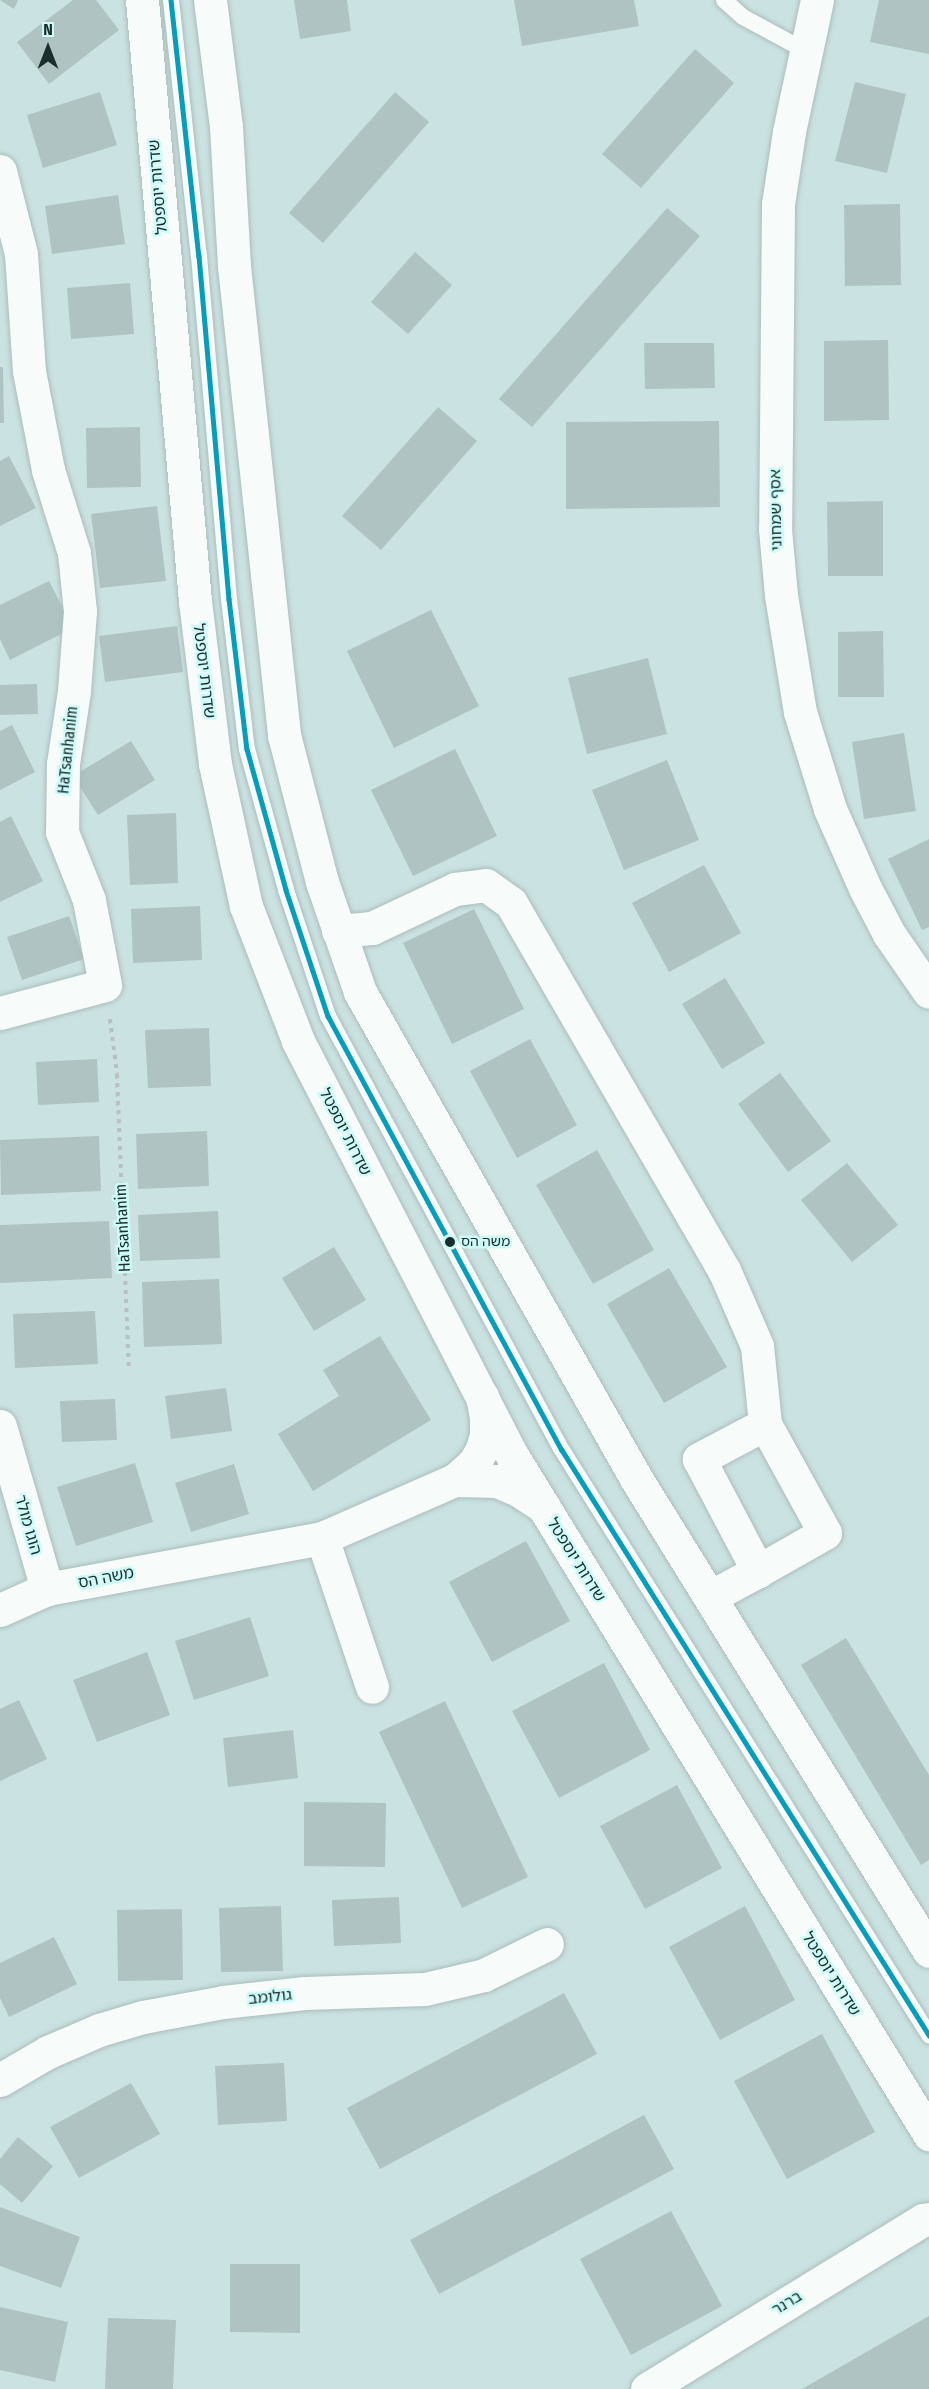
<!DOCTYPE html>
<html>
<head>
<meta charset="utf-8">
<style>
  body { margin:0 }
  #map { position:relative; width:929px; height:2389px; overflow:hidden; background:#cae2e1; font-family:"Fira Sans Condensed","Noto Sans Hebrew",sans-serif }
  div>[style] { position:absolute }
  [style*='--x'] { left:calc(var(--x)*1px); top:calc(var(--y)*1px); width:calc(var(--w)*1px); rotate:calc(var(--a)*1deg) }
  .building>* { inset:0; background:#afc3c2 }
  .path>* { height:4px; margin-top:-2px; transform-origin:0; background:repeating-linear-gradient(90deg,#b8c1c0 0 4.5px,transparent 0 9px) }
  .roads { filter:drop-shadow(0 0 2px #aabdbc) drop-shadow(0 0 2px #aabdbc) }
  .lane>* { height:16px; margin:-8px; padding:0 8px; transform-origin:8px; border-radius:8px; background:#f7fbfa }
  .street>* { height:33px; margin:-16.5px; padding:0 16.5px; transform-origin:16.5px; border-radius:16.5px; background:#f7fbfa }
  .secondary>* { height:33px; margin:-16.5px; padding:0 16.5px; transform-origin:16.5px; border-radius:16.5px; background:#f7fbfa }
  .bus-1>* { height:4.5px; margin:-2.25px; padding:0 2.25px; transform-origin:2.25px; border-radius:2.25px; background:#039dbe }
  .dots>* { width:16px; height:16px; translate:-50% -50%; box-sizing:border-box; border:3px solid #cdfbf8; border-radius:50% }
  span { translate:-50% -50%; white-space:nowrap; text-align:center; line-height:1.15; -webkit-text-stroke:5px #cdfbf8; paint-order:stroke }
  .bus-label { font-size:14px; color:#1b2d2c }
  .left { translate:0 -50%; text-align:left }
  .street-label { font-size:16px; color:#1b2d2c }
  .north { position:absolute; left:18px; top:18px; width:60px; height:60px; -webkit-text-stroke:4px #cdfbf8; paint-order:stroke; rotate:0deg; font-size:16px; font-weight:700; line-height:24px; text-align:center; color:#1b2d2c }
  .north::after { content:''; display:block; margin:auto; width:21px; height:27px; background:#1b2d2c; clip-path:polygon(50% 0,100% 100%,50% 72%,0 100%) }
</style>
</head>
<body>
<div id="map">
  <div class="building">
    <div style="clip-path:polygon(0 0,18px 0,14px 9px)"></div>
    <div style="clip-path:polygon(73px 0,96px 0,119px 30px,49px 84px,17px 42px)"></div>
    <div style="clip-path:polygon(294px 0,347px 0,351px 31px,300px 39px)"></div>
    <div style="clip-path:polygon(514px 0,634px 0,639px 26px,522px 46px)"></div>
    <div style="clip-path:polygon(879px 0,929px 0,929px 54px,870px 42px)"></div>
    <div style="clip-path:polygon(695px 49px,734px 83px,641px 188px,602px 154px)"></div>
    <div style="clip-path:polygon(855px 82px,906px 94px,887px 173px,835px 161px)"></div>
    <div style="clip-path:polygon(100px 92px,117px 145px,43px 168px,27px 115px)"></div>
    <div style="clip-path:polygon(395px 92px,429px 122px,323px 243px,289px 213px)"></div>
    <div style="clip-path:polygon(118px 195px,125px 244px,52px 254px,45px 206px)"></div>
    <div style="clip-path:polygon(900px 204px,901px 285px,845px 286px,844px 205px)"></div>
    <div style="clip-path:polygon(667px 208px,700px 236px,532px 427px,499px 399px)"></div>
    <div style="clip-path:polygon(415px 252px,452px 285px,408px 334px,371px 302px)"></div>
    <div style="clip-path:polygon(130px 283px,134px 334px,71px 339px,67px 288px)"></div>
    <div style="clip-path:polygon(888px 340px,889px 420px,824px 421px,824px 341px)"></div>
    <div style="clip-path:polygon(644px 343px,714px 343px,715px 388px,645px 389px)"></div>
    <div style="clip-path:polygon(0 367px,3px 367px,4px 423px,0 423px)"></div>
    <div style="clip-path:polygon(438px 407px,477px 441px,381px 550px,342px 516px)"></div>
    <div style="clip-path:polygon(719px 421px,720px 507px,566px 509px,566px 422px)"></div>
    <div style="clip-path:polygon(140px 427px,141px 487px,87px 488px,86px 428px)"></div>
    <div style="clip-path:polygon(9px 456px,36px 508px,0 526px,0 461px)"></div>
    <div style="clip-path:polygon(883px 501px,883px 576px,828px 576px,827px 502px)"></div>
    <div style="clip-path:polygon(157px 506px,166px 581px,100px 588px,91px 514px)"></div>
    <div style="clip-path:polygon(49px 581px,73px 628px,10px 660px,0 639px,0 605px)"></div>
    <div style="clip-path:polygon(431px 610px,479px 706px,394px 748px,347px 651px)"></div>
    <div style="clip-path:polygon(177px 626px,183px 672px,105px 682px,99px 636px)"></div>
    <div style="clip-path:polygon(883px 631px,884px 697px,838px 697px,838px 632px)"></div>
    <div style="clip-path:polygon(648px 658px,667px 734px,587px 754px,568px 678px)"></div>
    <div style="clip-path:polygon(37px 684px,38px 714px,0 715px,0 685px)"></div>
    <div style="clip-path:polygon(12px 725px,35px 772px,0 790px,0 731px)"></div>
    <div style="clip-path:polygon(904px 733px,916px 811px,864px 819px,852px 742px)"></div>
    <div style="clip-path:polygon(131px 741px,155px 780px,98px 815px,73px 776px)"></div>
    <div style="clip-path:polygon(455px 749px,497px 836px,413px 876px,371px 790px)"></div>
    <div style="clip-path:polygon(667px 760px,699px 840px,624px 870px,592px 790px)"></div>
    <div style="clip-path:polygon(176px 813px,178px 883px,130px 885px,127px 815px)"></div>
    <div style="clip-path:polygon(11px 816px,43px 881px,0 902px,0 822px)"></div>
    <div style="clip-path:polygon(929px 839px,929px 927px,922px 930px,888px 859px)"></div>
    <div style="clip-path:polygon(704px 865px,741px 933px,669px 972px,632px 903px)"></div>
    <div style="clip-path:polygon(200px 906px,202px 960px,133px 963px,131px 909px)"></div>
    <div style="clip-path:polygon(474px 909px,524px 1009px,452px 1044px,403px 943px)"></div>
    <div style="clip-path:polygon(69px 916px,84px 959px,22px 980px,7px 937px)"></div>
    <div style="clip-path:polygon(725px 978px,765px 1043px,722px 1069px,682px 1004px)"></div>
    <div style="clip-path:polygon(209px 1028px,211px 1086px,148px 1088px,145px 1030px)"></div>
    <div style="clip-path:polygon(530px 1039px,577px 1125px,517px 1158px,470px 1071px)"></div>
    <div style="clip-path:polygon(97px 1059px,99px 1102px,38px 1105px,36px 1062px)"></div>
    <div style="clip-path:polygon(780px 1073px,831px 1141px,788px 1172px,738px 1104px)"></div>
    <div style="clip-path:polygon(207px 1131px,209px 1186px,138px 1189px,136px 1134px)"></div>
    <div style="clip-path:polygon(99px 1136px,101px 1191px,1px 1195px,0 1140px)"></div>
    <div style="clip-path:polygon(597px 1150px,654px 1250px,593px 1284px,536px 1185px)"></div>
    <div style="clip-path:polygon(847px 1163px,898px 1225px,852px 1262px,801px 1200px)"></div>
    <div style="clip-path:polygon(218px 1211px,220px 1258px,140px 1261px,138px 1215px)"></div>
    <div style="clip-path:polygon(109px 1221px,112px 1278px,0 1283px,0 1225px)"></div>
    <div style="clip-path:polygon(334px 1247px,366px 1300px,314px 1331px,282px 1278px)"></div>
    <div style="clip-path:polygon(669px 1268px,727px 1367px,664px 1403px,607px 1304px)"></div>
    <div style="clip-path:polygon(219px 1279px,222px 1344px,144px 1347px,142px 1282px)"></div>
    <div style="clip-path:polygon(95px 1311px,98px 1364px,15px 1368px,13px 1314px)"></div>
    <div style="clip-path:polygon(380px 1336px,431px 1420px,313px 1491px,278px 1434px,339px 1396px,323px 1370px)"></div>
    <div style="clip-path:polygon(226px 1388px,232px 1431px,171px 1439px,165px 1396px)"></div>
    <div style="clip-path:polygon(115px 1399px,117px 1440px,62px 1442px,60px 1401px)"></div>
    <div style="clip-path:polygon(135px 1463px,153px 1522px,76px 1546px,57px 1487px)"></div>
    <div style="clip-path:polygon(234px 1464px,249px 1514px,191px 1532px,175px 1483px)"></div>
    <div style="clip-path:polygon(526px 1541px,570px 1621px,492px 1662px,449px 1582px)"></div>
    <div style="clip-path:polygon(250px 1617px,269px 1676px,194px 1700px,175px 1641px)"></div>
    <div style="clip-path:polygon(846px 1638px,929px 1775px,929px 1860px,921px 1865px,801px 1665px)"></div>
    <div style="clip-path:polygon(147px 1652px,170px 1715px,97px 1742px,73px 1680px)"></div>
    <div style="clip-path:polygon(604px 1663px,650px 1750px,559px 1798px,512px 1711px)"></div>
    <div style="clip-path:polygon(19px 1700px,47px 1759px,0 1781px,0 1709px)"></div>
    <div style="clip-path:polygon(445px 1701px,528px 1877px,462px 1908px,379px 1732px)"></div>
    <div style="clip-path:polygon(293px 1730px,298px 1778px,228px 1787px,223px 1738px)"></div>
    <div style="clip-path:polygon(677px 1785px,722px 1868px,645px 1909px,600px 1826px)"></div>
    <div style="clip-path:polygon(304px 1802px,386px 1803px,385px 1867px,304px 1866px)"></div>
    <div style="clip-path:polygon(399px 1897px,401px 1943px,334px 1946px,332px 1900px)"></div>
    <div style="clip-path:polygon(281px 1906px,283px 1971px,221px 1972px,219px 1908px)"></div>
    <div style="clip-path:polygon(745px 1906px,795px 2000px,720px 2040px,669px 1947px)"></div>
    <div style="clip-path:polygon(182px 1909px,183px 1980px,118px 1981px,117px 1910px)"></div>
    <div style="clip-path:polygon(54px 1937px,77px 1984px,9px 2017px,0 1998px,0 1963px)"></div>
    <div style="clip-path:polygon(564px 1993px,597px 2054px,380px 2169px,347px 2108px)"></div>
    <div style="clip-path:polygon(822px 2034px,875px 2132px,787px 2179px,734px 2081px)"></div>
    <div style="clip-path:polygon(284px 2063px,287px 2121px,218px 2125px,215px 2066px)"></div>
    <div style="clip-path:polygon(131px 2083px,160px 2134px,79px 2178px,50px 2127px)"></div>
    <div style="clip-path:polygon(644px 2115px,674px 2169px,439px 2294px,410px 2240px)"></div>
    <div style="clip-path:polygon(18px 2137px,53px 2166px,22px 2203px,0 2184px,0 2159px)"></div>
    <div style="clip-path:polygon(0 2207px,80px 2237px,61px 2288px,0 2266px)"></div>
    <div style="clip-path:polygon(671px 2211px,722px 2306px,631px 2355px,580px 2259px)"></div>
    <div style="clip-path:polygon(230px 2264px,300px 2264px,300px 2333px,230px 2332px)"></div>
    <div style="clip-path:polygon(0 2307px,68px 2322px,55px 2382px,0 2370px)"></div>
    <div style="clip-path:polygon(929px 2316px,929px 2389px,802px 2389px)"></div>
    <div style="clip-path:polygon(108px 2318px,176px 2320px,173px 2389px,105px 2389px)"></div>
  </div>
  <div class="path">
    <div style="--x:110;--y:1019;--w:55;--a:82.7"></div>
    <div style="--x:117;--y:1074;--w:293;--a:87.7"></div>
  </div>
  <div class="roads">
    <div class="lane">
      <div style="--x:171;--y:0;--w:258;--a:83.8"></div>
      <div style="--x:199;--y:256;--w:344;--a:85"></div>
      <div style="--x:229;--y:599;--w:151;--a:83.2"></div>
      <div style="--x:247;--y:749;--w:146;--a:74.5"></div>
      <div style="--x:286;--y:890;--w:133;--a:71.6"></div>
      <div style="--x:328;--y:1016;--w:493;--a:61.7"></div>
      <div style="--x:562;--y:1450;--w:691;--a:57.9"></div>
      <div style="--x:724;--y:0;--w:25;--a:42"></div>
      <div style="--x:743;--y:17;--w:72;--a:28.4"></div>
    </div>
    <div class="street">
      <div style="--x:0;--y:171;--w:86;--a:75.8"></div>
      <div style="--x:21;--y:254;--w:117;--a:86.1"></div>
      <div style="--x:29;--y:371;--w:101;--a:79.1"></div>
      <div style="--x:48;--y:470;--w:87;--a:72.6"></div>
      <div style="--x:74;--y:553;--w:58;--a:84.1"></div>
      <div style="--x:80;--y:611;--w:80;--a:94.3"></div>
      <div style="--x:74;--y:691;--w:74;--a:98.6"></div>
      <div style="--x:63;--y:764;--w:68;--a:90.8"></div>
      <div style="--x:62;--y:832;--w:73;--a:68.3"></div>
      <div style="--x:89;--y:900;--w:86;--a:79.3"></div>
      <div style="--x:105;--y:985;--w:109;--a:165.1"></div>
      <div style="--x:338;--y:931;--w:34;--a:-5"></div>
      <div style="--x:372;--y:928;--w:92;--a:-25.2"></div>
      <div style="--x:455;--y:889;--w:31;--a:-7"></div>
      <div style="--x:486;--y:885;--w:31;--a:36"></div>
      <div style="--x:511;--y:903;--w:424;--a:59.9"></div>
      <div style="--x:724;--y:1270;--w:83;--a:66.5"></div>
      <div style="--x:757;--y:1346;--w:78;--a:84.1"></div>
      <div style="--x:0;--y:1426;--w:170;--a:73.9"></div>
      <div style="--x:455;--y:1480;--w:42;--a:1.4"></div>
      <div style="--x:497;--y:1481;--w:23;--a:23"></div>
      <div style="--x:518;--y:1490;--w:31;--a:33"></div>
      <div style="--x:322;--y:1538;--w:157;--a:71.4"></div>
      <div style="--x:710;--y:1597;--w:55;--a:-28.4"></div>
      <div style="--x:758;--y:1571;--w:77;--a:-29.6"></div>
      <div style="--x:825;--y:1533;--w:124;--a:-118.8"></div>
      <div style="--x:765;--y:1424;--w:75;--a:152.1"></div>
      <div style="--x:699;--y:1459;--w:127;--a:62.2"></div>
      <div style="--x:0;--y:1610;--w:51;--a:-24.1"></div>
      <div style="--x:47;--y:1589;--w:280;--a:-10.5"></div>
      <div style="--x:322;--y:1538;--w:145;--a:-23.6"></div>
      <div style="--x:455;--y:1480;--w:25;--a:-42"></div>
      <div style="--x:474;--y:1463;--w:14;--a:-60"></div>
      <div style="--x:481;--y:1451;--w:16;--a:-72"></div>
      <div style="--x:486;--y:1436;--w:18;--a:-90"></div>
      <div style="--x:486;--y:1418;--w:22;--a:-100"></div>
      <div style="--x:0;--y:2080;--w:56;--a:-30.3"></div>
      <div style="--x:48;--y:2052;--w:56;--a:-23.3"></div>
      <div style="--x:99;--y:2030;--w:46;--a:-16.5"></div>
      <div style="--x:143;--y:2017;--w:81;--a:-10.6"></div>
      <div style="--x:223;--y:2002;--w:82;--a:-6.3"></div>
      <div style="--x:305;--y:1993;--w:120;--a:-1.9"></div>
      <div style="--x:425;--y:1989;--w:61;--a:-13.3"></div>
      <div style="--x:484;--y:1975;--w:70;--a:-26.2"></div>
      <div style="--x:647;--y:2389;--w:324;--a:-31.5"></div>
      <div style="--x:923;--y:2220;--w:6;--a:-9"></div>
    </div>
    <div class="secondary">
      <div style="--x:142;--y:0;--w:603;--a:84.96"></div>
      <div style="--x:195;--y:601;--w:164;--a:83"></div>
      <div style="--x:215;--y:764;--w:145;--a:77.7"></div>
      <div style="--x:246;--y:906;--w:145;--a:68.9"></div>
      <div style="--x:298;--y:1041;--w:468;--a:62.7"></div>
      <div style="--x:513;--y:1457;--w:795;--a:58.43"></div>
      <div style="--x:210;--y:0;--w:128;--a:82.8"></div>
      <div style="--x:226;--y:127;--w:139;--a:86.7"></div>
      <div style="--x:234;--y:266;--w:472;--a:83.9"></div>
      <div style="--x:284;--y:735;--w:152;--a:75.5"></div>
      <div style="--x:322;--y:882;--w:116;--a:70.9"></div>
      <div style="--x:360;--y:992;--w:561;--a:60.42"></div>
      <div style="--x:637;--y:1480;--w:554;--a:58.2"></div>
      <div style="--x:817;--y:0;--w:135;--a:102"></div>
      <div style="--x:789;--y:132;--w:73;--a:98.7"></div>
      <div style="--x:778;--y:204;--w:325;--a:90.5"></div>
      <div style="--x:775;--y:529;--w:66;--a:84.8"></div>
      <div style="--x:781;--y:595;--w:119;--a:80.8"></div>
      <div style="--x:800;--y:712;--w:102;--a:72.8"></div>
      <div style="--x:830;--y:809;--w:86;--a:66.1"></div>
      <div style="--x:865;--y:888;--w:52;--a:62.4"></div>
      <div style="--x:889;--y:934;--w:70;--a:55.4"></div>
    </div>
  </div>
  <div class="bus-1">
    <div style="--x:171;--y:0;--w:258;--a:83.8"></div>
    <div style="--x:199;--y:256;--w:344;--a:85"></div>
    <div style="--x:229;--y:599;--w:151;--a:83.2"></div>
    <div style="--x:247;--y:749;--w:146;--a:74.5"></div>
    <div style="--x:286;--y:890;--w:133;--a:71.6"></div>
    <div style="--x:328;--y:1016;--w:493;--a:61.7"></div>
    <div style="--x:562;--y:1450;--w:691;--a:57.9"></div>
  </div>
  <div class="dots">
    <div style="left:450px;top:1242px;background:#1b2d2c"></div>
  </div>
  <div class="bus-label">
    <span class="left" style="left:461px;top:1242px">משה הס</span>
  </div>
  <div class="street-label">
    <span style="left:158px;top:187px;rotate:-95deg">שדרות יוספטל</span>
    <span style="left:776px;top:510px;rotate:-91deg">אסף שמחוני</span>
    <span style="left:204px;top:671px;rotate:83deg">שדרות יוספטל</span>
    <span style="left:68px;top:750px;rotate:-84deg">HaTsanhanim</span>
    <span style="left:345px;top:1132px;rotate:63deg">שדרות יוספטל</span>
    <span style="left:123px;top:1228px;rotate:-93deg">HaTsanhanim</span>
    <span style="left:28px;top:1525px;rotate:74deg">הוגו מולר</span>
    <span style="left:576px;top:1560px;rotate:58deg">שדרות יוספטל</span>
    <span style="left:106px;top:1578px;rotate:-11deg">משה הס</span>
    <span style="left:831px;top:1974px;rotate:58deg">שדרות יוספטל</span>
    <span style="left:270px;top:1997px;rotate:-6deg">גולומב</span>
    <span style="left:787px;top:2303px;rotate:-31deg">ברנר</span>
  </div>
  <div class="north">N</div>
</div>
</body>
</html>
